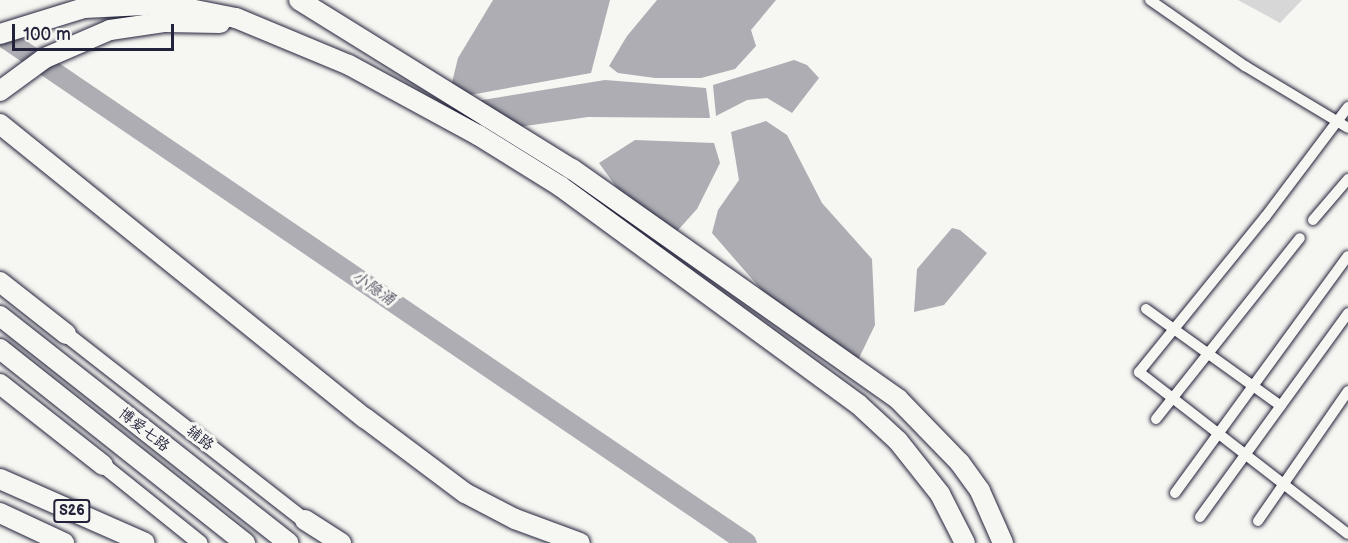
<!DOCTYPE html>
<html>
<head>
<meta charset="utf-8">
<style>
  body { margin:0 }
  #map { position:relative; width:1348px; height:543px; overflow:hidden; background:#f6f6f2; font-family:"Balsamiq Sans","LXGW WenKai TC",sans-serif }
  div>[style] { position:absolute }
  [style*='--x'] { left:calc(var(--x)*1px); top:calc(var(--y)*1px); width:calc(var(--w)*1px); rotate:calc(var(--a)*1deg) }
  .green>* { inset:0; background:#d7d7d7 }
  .water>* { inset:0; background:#adadb3 }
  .river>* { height:20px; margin:-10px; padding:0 10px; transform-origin:10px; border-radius:10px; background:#adadb3 }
  .roads { filter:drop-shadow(0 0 2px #22223b) drop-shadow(0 0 2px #22223b) }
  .street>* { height:10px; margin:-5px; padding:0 5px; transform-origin:5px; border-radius:5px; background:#f6f6f2 }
  .secondary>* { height:15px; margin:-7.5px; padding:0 7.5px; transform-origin:7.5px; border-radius:7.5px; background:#f6f6f2 }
  .highway>* { height:20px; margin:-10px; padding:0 10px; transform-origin:10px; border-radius:10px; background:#f6f6f2 }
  span { translate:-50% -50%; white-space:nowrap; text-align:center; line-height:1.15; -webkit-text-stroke:6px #f6f6f2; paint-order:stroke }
  .shield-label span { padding:2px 4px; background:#f6f6f2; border:2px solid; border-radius:4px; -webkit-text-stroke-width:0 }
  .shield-label { font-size:14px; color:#22223b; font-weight:700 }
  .street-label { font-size:15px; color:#22223b }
  .water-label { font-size:16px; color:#535365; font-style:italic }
  .scale { position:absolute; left:12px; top:24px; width:162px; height:27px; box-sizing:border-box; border:3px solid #22223b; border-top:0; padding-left:8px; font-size:18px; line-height:21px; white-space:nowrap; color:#22223b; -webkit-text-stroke:4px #f6f6f2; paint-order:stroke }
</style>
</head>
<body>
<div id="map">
  <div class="green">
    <div style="clip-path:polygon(1238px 0,1302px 0,1280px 23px)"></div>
  </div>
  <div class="water">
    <div style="clip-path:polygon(493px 0,610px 0,591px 73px,448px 99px,458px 58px)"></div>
    <div style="clip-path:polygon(657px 0,776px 0,751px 30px,756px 46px,735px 69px,701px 78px,655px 78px,618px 73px,609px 66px,627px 36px)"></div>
    <div style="clip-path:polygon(794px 60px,807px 65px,819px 78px,792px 113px,767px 98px,747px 100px,716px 116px,713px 85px)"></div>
    <div style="clip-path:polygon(605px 80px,706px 88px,710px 118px,588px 117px,463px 135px,451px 132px,452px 105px)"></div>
    <div style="clip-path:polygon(766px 121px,787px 135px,822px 203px,872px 259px,875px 325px,858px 360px,779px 310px,712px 233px,718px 210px,739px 180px,731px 132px)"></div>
    <div style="clip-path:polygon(635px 140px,714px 143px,720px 163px,697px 209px,661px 249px,599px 163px)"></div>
    <div style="clip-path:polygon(952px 228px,960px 230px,987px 253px,944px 305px,914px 312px,917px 269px)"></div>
  </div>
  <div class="river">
    <div style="--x:0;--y:35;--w:903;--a:34.22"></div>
  </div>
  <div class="roads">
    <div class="street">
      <div style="--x:1150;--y:0;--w:116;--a:34.8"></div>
      <div style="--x:1245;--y:66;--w:120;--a:31"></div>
      <div style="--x:1348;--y:107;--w:138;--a:127"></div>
      <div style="--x:1265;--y:217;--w:200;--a:129.1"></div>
      <div style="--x:1139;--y:372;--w:264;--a:37.8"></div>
      <div style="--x:1313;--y:220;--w:54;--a:-49.5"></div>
      <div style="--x:1146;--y:309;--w:166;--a:35.7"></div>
      <div style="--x:1156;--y:419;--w:231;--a:-51.5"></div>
      <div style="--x:1175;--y:493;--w:293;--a:-53.9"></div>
      <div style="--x:1200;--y:517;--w:252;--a:-54"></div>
      <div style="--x:1258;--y:521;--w:158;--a:-55.3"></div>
    </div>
    <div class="secondary">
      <div style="--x:66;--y:334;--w:312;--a:38"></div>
      <div style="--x:103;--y:465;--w:124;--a:38.8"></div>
    </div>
    <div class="highway">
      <div style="--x:299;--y:0;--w:321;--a:31.8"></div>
      <div style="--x:572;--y:169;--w:399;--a:35.2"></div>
      <div style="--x:898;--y:399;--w:89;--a:45.9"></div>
      <div style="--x:960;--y:463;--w:34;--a:54"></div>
      <div style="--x:980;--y:491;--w:57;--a:66.1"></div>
      <div style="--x:0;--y:34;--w:88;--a:-17.2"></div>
      <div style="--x:84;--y:8;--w:81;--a:-2.8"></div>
      <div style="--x:165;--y:4;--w:72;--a:11.2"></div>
      <div style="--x:236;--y:18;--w:122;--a:22.6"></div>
      <div style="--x:349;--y:65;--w:147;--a:28.5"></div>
      <div style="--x:478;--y:135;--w:97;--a:31.9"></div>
      <div style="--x:560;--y:186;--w:369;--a:36.2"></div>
      <div style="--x:858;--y:404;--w:54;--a:42.8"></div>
      <div style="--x:898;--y:441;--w:68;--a:51.6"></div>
      <div style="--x:940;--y:494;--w:55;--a:63"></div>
      <div style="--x:0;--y:91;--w:56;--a:-36.3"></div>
      <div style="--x:45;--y:58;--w:71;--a:-23.3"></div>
      <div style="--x:110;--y:30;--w:56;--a:-8.3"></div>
      <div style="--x:165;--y:22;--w:55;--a:1"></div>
      <div style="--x:0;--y:124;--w:469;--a:38.9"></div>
      <div style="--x:365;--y:418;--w:125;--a:36.9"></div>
      <div style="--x:465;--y:493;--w:56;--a:27.5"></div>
      <div style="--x:515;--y:519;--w:69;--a:20.3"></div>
      <div style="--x:0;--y:282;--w:84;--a:38.2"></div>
      <div style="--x:0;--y:316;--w:367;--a:38.2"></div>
      <div style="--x:0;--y:349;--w:313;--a:38.4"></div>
      <div style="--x:0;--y:384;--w:131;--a:38.2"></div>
      <div style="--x:0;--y:479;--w:158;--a:23.8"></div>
      <div style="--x:0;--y:513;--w:71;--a:25.1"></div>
      <div style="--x:305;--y:520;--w:43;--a:32.6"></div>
    </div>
  </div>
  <div class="shield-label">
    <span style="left:72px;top:511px">S26</span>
  </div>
  <div class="street-label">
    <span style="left:144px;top:430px;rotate:38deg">博爱七路</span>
    <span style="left:200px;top:438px;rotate:38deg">辅路</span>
  </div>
  <div class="water-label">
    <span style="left:373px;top:289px;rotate:34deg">小隐涌</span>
  </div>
  <div class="scale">100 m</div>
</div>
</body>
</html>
